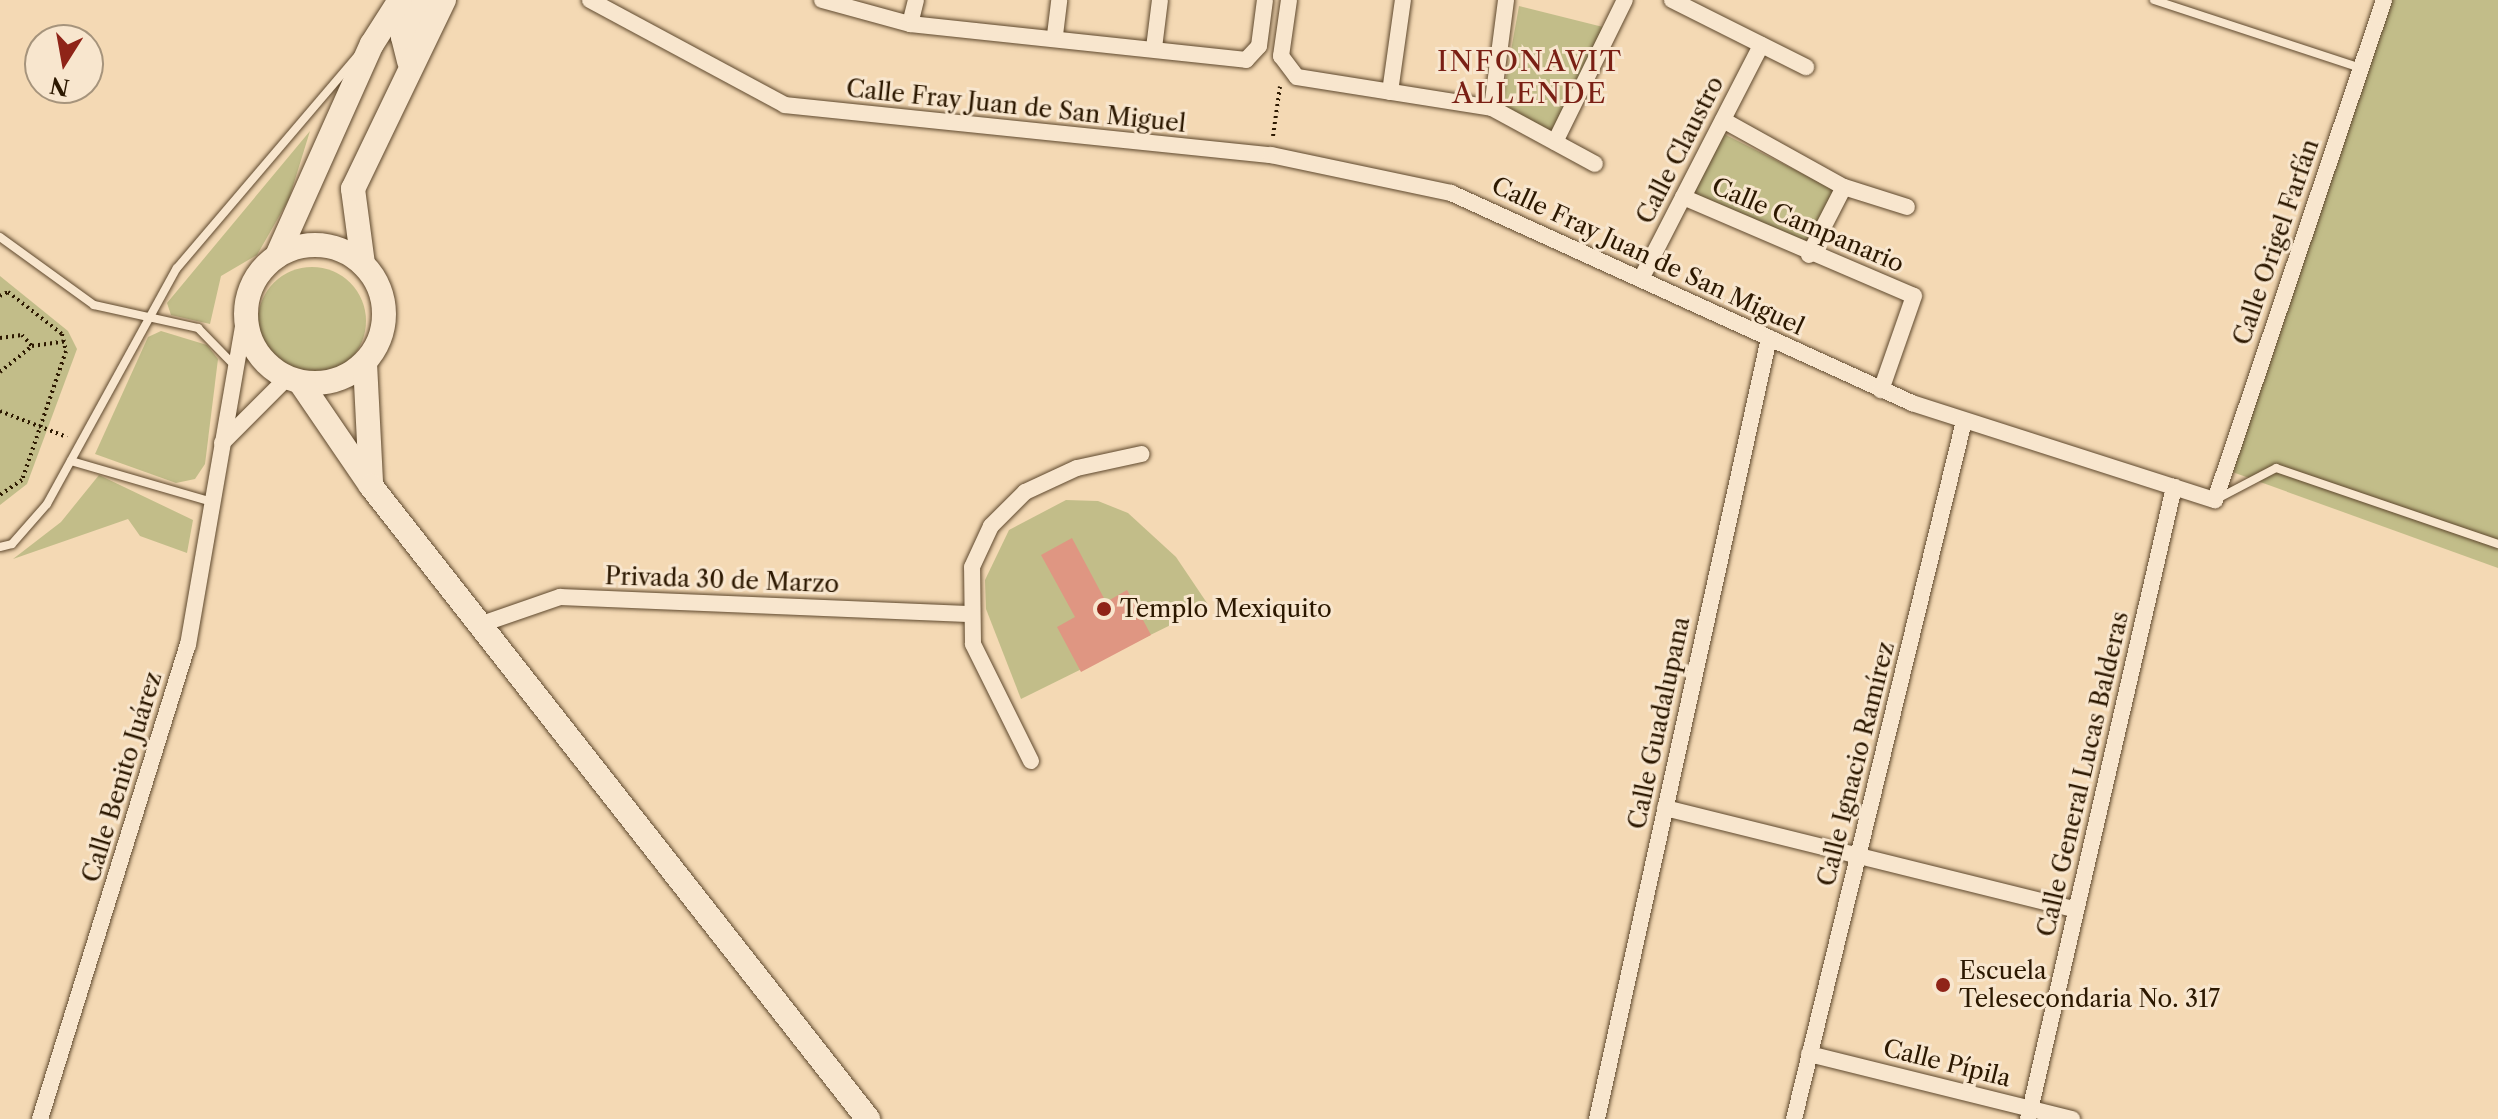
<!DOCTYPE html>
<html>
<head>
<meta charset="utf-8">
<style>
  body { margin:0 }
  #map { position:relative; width:2498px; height:1119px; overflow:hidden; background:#f4d9b4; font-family:"Libre Caslon Text",serif }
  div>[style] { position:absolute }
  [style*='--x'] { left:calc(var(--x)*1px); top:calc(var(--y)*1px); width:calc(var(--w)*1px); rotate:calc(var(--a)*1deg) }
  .green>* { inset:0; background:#c2bd89 }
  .round { border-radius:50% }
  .building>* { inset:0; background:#df9682 }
  .path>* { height:4px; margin-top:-2px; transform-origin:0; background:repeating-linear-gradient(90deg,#2c1800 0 2px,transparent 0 6px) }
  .roads { filter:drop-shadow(0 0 2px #5e482d) drop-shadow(0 0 2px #5e482d) }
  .lane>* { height:8px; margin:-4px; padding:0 4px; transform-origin:4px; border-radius:4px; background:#f8e6ce }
  .street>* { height:16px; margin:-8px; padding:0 8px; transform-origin:8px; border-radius:8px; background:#f8e6ce }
  .secondary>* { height:24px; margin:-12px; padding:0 12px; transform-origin:12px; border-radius:12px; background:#f8e6ce }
  .secondary>.ring { margin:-12px; padding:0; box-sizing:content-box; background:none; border:24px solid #f8e6ce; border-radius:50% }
  .dots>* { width:22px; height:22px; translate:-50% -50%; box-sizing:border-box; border:4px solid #f8e6ce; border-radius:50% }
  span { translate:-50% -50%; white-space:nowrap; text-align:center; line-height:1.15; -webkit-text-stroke:6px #f8e6ce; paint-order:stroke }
  .street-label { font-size:24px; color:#2c1800 }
  .poi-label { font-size:24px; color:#2c1800 }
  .left { translate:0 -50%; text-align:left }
  .quarter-label { font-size:28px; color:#7a1f14; letter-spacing:2px }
  .north { position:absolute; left:24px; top:24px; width:80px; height:80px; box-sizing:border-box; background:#f8e6ce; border:2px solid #a6947c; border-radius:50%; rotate:191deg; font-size:22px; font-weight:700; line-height:32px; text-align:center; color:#2c1800 }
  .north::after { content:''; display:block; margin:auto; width:28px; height:36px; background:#8f2418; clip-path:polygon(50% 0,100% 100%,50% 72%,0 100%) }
</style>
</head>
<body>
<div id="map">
  <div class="green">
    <div style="clip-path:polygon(2384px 0,2498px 0,2498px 568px,2224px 469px)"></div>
    <div style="clip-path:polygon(1519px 6px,1603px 27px,1551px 140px,1501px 106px)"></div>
    <div style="clip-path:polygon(310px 131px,289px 199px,257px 255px,221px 276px,210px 324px,171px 315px,167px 303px)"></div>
    <div style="clip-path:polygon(1724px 134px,1841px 193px,1805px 253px,1691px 195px)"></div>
    <div class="round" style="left:258px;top:267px;width:108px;height:108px"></div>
    <div style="clip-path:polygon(0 276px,68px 331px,77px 349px,27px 484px,0 505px)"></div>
    <div style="clip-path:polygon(161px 331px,207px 345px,218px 359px,205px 464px,195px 479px,176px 483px,95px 454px,148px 337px)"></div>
    <div style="clip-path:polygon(99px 475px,193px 520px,187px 553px,140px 536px,128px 519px,13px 559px,61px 522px)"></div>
    <div style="clip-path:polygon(1066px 500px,1098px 501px,1128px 513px,1176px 557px,1209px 606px,1021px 699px,986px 609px,985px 580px,1009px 530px)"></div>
  </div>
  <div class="building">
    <div style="clip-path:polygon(1072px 538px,1106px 602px,1127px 590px,1151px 635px,1081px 672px,1057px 627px,1075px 617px,1041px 555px)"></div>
  </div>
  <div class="path">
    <div style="--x:1273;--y:136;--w:50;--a:-82"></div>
    <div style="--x:0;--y:296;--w:9;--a:-27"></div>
    <div style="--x:8;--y:292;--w:68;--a:37.9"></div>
    <div style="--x:62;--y:334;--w:17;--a:77"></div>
    <div style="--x:66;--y:351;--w:136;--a:108.8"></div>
    <div style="--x:22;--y:480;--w:27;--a:146"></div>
    <div style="--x:0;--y:338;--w:22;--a:-8"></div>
    <div style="--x:22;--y:335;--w:15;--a:48"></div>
    <div style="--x:0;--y:372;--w:41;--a:-39.1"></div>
    <div style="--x:32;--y:346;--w:34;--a:-8"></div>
    <div style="--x:0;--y:411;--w:72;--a:21.2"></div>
  </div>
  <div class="roads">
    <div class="lane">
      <div style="--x:2154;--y:0;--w:218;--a:18.2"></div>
      <div style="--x:0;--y:237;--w:116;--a:35.9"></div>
      <div style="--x:94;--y:305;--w:107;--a:12.5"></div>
      <div style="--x:198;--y:328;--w:52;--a:45.8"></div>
      <div style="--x:71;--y:461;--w:147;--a:16.2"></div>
      <div style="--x:2215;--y:500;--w:69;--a:-27.7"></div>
      <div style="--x:2276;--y:468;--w:235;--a:18.9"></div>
      <div style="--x:0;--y:547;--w:12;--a:-14"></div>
      <div style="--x:12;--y:544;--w:53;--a:-48.8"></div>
      <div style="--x:47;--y:504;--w:269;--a:-61.2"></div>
      <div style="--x:177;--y:268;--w:280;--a:-49.6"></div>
    </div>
    <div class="street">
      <div style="--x:590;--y:0;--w:221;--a:28.3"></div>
      <div style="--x:785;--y:105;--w:489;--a:5.9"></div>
      <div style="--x:1271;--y:155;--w:184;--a:11.9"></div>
      <div style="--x:1451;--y:193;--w:507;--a:24.49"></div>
      <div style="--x:1912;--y:403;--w:318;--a:17.8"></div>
      <div style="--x:2215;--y:500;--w:528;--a:-71.32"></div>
      <div style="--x:822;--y:0;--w:91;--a:15.3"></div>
      <div style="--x:910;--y:24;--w:338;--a:6.1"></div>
      <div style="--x:1246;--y:60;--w:19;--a:-47"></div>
      <div style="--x:1259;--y:46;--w:46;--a:-82.6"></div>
      <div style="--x:1289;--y:0;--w:57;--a:98.1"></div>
      <div style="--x:1281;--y:56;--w:26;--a:53"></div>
      <div style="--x:1297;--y:77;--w:197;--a:9"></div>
      <div style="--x:1492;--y:108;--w:117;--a:28.5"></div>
      <div style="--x:1672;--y:0;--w:150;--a:26.6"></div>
      <div style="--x:910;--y:24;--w:25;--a:-76"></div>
      <div style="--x:1055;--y:35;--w:35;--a:-83"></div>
      <div style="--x:1154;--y:48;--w:48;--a:-82.9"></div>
      <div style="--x:1390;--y:92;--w:93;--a:-82"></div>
      <div style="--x:1492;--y:108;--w:109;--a:-82.6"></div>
      <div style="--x:1723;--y:120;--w:138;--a:29"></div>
      <div style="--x:1844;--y:187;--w:66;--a:17.6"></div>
      <div style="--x:1555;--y:142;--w:158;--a:-63.8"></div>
      <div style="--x:1683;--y:197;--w:251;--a:23.2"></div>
      <div style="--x:1914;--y:296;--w:100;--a:109.3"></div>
      <div style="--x:1809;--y:255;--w:76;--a:-62.8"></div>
      <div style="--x:1642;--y:277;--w:261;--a:-62.8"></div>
      <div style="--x:222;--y:443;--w:92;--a:-45"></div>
      <div style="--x:479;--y:625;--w:86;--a:-19.1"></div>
      <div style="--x:560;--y:597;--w:408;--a:2.4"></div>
      <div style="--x:1031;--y:761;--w:131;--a:-116.4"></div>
      <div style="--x:973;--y:644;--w:77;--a:-90.7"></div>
      <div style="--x:972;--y:567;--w:45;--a:-65.1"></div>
      <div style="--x:991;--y:526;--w:48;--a:-45"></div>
      <div style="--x:1025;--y:492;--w:57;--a:-24.8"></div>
      <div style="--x:1077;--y:468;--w:66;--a:-12.2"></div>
      <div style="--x:1665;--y:808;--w:423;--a:13.9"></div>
      <div style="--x:1809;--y:1054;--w:271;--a:13.9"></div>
      <div style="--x:40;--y:1119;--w:497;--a:-72.7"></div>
      <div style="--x:188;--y:645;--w:342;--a:-80.2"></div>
      <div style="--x:1597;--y:1119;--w:800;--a:-77.58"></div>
      <div style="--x:1794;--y:1119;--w:718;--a:-76.31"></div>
      <div style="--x:2028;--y:1119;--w:649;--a:-76.99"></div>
    </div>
    <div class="secondary">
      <div style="--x:409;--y:61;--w:25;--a:-104"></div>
      <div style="--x:403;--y:37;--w:42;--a:-62.8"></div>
      <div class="ring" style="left:246px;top:245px;width:114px;height:114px"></div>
      <div style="--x:277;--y:256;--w:232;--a:-65.9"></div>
      <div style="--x:372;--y:44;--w:52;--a:-57.5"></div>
      <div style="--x:363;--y:264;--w:76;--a:-97.6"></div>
      <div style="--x:353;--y:189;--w:210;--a:-64.3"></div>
      <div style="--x:365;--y:363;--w:120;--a:87.1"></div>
      <div style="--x:300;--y:382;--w:126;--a:55.7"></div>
      <div style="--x:371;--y:486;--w:805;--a:51.86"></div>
    </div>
  </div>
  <div class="dots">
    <div style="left:1104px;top:609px;background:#8f2418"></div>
    <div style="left:1943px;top:985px;background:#8f2418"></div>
  </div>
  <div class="street-label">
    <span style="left:1016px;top:106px;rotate:6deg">Calle Fray Juan de San Miguel</span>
    <span style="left:1680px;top:150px;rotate:-63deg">Calle Claustro</span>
    <span style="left:1808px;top:225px;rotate:23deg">Calle Campanario</span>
    <span style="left:2276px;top:242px;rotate:-71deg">Calle Origel Farfán</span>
    <span style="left:1648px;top:256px;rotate:25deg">Calle Fray Juan de San Miguel</span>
    <span style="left:722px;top:580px;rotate:2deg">Privada 30 de Marzo</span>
    <span style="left:1659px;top:723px;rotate:-78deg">Calle Guadalupana</span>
    <span style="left:1856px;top:764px;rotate:-76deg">Calle Ignacio Ramírez</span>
    <span style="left:2083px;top:774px;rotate:-77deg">Calle General Lucas Balderas</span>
    <span style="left:122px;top:777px;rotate:-73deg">Calle Benito Juárez</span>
    <span style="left:1947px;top:1063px;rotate:14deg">Calle Pípila</span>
  </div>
  <div class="poi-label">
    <span class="left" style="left:1120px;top:609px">Templo Mexiquito</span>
    <span class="left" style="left:1959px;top:985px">Escuela<br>Telesecondaria No. 317</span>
  </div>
  <div class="quarter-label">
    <span style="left:1530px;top:77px">INFONAVIT<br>ALLENDE</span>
  </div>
  <div class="north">N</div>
</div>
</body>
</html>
